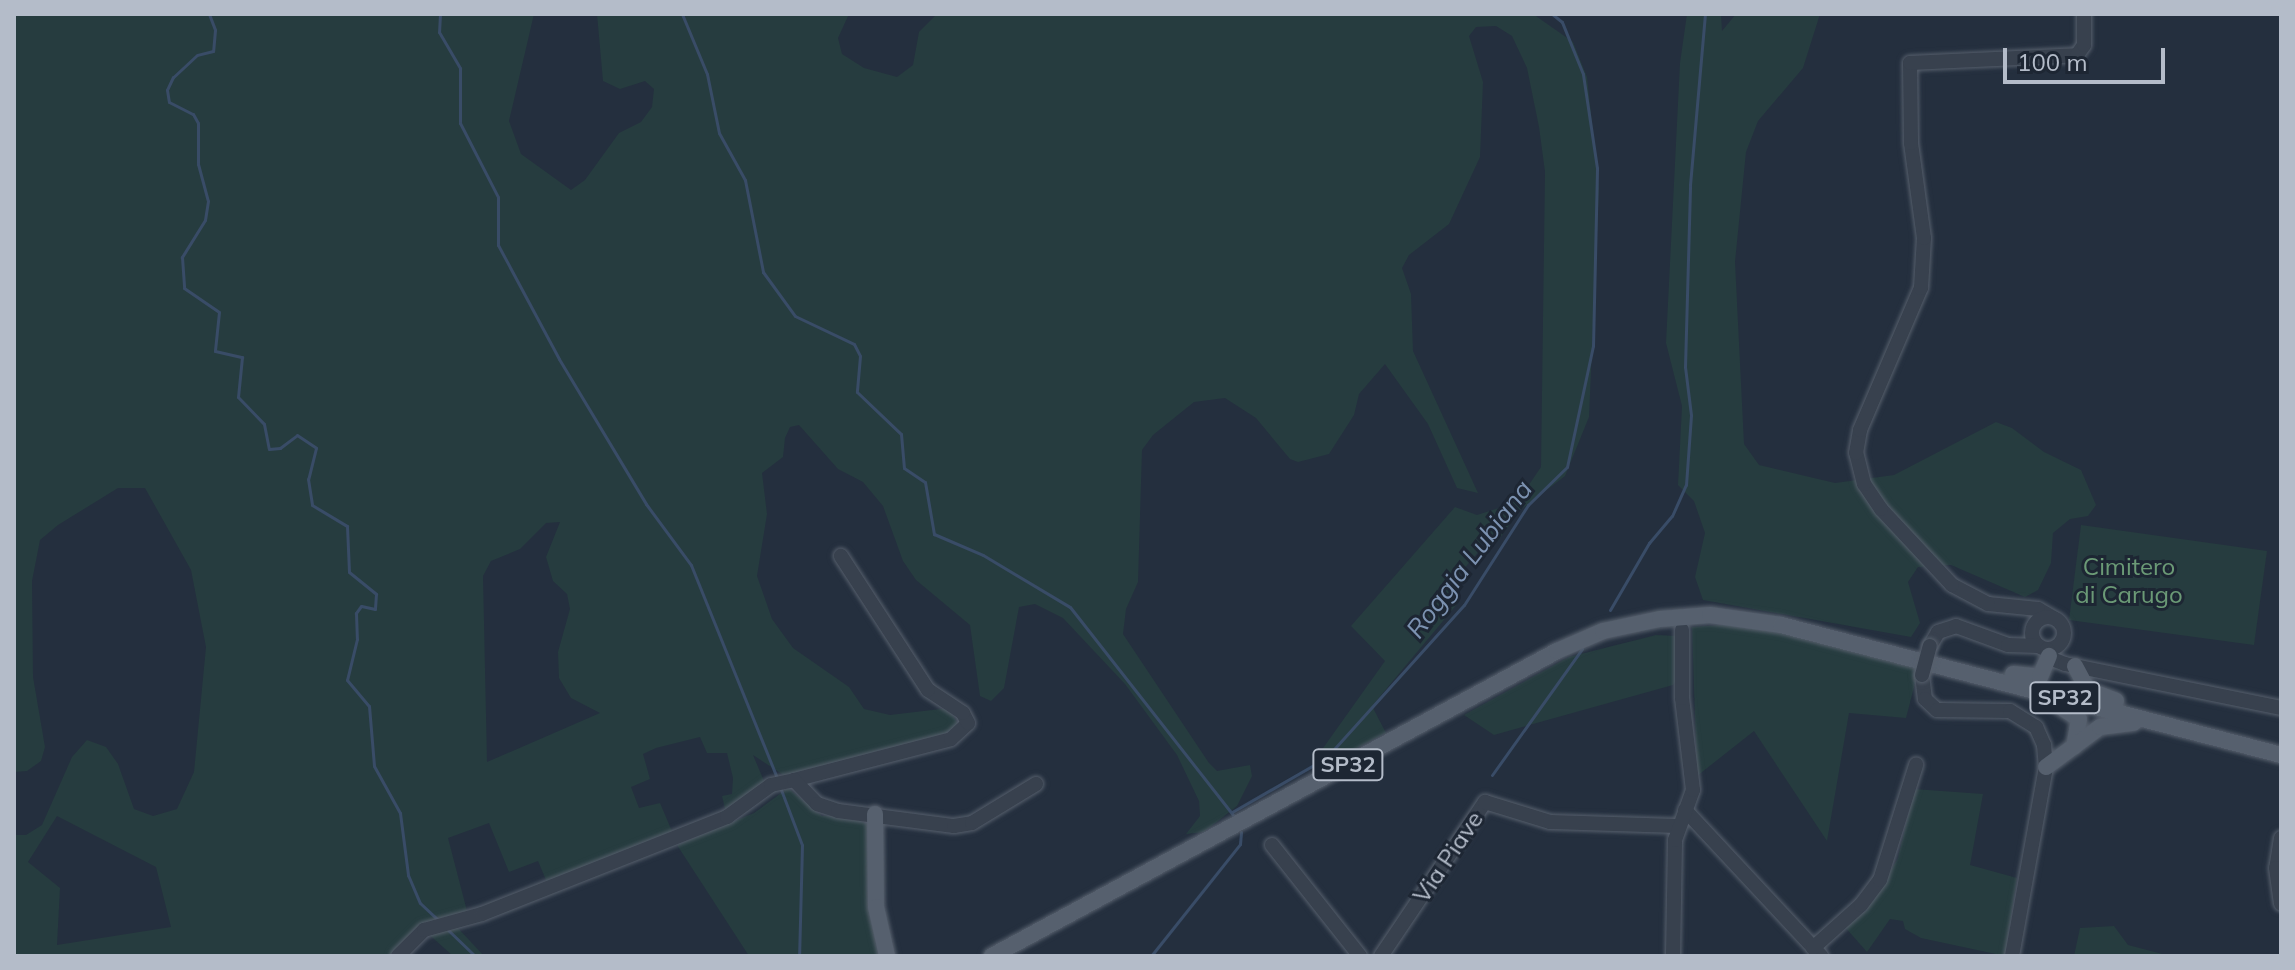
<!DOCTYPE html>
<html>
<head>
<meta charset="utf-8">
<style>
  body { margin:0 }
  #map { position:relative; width:2295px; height:970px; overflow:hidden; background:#242f3e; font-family:Mulish,sans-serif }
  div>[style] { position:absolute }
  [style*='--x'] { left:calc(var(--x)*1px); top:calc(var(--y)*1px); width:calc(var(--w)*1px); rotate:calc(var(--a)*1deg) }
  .green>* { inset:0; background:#263c3f }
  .stream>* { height:3px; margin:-1.5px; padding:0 1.5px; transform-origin:1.5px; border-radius:1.5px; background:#394c67 }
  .roads { filter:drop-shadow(0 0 2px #565f6c) drop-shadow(0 0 2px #565f6c) }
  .minor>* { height:14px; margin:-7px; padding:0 7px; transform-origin:7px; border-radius:7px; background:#38414e }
  .minor>.ring { margin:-7px; padding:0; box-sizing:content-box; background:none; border:14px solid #38414e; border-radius:50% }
  .major>* { height:16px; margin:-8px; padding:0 8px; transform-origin:8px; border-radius:8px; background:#56606e }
  .bridges { filter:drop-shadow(0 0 2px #565f6c) drop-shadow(0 0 2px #565f6c) }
  .minor-bridge>* { height:14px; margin:-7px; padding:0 7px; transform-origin:7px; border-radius:7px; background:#38414e }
  span { translate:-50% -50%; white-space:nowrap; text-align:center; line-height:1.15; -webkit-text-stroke:6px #1d2633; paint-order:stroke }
  .shield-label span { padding:2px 6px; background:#1d2633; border:2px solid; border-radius:6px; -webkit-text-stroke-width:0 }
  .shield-label { font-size:22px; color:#b4bcc9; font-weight:700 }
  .park-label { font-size:24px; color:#6b9a76 }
  .street-label { font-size:24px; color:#b4bcc9 }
  .water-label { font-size:26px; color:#7c92b1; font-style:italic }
  .frame { position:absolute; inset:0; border:16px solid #b4bcc9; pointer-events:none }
  .scale { position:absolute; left:2003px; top:48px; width:162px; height:36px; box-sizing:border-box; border:4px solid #b4bcc9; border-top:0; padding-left:10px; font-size:24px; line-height:28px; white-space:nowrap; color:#b4bcc9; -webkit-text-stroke:6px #1d2633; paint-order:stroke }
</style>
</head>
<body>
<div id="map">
  <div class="green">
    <div style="clip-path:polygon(evenodd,14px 14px,534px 14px,509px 121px,521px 154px,571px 190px,585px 180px,619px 133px,641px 122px,652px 107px,654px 89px,645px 81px,620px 89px,603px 81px,597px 14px,849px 14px,838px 38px,842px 54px,864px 68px,897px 77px,913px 65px,919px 32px,937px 14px,1533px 14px,1573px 42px,1587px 77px,1599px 188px,1589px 417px,1565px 476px,1519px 511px,1498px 541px,1480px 541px,1481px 549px,1448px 587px,1458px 603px,1372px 706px,1386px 733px,1314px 770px,1316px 758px,1385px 661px,1351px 626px,1455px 507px,1477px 515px,1505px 506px,1522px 495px,1541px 467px,1545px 172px,1539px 127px,1527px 68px,1512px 36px,1496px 26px,1476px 27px,1469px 36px,1483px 82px,1480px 157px,1449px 224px,1409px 255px,1402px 268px,1411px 294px,1413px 351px,1478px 493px,1457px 488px,1428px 424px,1385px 364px,1359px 394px,1354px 415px,1329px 454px,1298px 462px,1290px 459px,1256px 418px,1225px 398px,1194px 402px,1153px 435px,1142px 450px,1138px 582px,1126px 609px,1123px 634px,1209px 763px,1217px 771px,1250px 765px,1252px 776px,1237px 806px,1204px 832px,1186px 834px,1200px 816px,1199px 801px,1177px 755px,1125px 684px,1063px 618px,1035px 604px,1019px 607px,1004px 688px,991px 701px,980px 696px,970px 625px,916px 580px,903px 561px,883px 506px,863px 482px,838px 469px,799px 425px,790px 427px,785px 438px,783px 457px,762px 473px,767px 514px,757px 576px,772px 619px,793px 648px,849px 687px,864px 709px,890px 715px,949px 708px,958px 724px,947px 733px,785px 776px,753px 755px,767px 788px,727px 817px,722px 796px,732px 794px,733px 778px,727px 753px,707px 753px,700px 737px,656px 748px,643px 754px,650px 779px,631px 787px,639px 808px,660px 803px,674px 836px,549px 887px,538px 861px,509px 872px,489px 823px,448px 838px,467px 911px,391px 956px,14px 956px,14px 835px,26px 835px,42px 825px,72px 757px,87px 740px,106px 747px,118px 764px,134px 809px,153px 816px,177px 809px,194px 772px,206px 647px,191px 570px,145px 488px,118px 488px,58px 525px,40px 540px,32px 581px,33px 677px,45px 747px,41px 761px,27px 771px,14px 772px,14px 14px,560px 522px,546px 557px,553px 581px,567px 594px,570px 609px,558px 652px,559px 678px,571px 698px,600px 713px,487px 762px,483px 576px,491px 561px,520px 549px,546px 523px,560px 522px,14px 14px,57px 816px,156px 867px,171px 927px,57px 945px,60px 888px,28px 862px,57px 816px)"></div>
    <div style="clip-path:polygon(1687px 14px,1721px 14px,1722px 31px,1736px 14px,1820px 14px,1803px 68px,1758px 121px,1746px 152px,1735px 262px,1744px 444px,1759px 465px,1835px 483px,1894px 475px,1996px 422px,2012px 428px,2044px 452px,2081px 470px,2096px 505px,2088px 516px,2070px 519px,2053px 533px,2051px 563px,2038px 590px,2025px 597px,1951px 565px,1918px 567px,1908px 582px,1920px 623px,1911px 637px,1703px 600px,1695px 577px,1705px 533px,1694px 501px,1678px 485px,1682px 406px,1666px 343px,1680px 63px)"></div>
    <div style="clip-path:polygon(2081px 525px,2267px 551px,2254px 645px,2069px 620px)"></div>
    <div style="clip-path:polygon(1722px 625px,1772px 629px,1919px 668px,1906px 718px,1849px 713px,1827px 841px,1754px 731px,1697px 776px,1692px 627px)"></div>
    <div style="clip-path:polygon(1656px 635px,1677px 636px,1678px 678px,1673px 685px,1494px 735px,1464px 715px,1569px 657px)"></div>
    <div style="clip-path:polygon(788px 788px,822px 816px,849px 816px,867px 824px,870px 910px,878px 956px,749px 956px,677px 845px,754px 813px)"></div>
    <div style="clip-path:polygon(1914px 789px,1983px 794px,1970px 865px,2017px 878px,2005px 956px,1921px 938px,1905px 929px,1903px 921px,1890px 919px,1867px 952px,1844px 926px,1873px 901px,1898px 858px)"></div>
    <div style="clip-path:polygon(2114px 926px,2128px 945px,2170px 956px,2074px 956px,2080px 928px)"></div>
    <div style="clip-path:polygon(457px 927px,484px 956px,453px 956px,424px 930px)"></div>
  </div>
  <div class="stream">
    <div style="--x:209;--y:14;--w:17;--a:69"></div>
    <div style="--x:215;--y:30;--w:21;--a:95"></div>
    <div style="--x:213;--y:51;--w:16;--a:166"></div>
    <div style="--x:197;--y:55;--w:33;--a:137"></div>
    <div style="--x:173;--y:77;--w:14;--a:115"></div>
    <div style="--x:167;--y:90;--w:12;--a:81"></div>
    <div style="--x:169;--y:102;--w:27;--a:27"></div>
    <div style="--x:193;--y:114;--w:10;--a:61"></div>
    <div style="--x:198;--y:123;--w:41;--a:90"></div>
    <div style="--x:198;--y:164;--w:38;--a:75"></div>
    <div style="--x:208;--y:201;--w:19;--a:99"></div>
    <div style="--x:205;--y:220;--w:44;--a:121.9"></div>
    <div style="--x:182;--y:257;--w:31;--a:86"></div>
    <div style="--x:184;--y:288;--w:42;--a:34.4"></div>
    <div style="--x:219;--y:312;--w:39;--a:96"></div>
    <div style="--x:215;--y:351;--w:28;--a:13"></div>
    <div style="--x:242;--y:357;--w:40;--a:95.7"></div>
    <div style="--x:238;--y:397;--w:37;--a:46"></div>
    <div style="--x:264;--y:424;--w:25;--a:79"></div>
    <div style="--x:269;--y:449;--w:11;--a:-5"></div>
    <div style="--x:280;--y:448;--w:21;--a:-37"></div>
    <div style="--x:297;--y:435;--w:23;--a:34"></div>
    <div style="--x:316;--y:448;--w:32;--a:104"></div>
    <div style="--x:308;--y:479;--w:26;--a:81"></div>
    <div style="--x:312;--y:505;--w:41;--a:31"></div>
    <div style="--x:347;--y:526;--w:46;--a:87.5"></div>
    <div style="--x:349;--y:572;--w:35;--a:39"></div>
    <div style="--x:376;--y:594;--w:15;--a:94"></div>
    <div style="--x:375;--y:609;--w:14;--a:-168"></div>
    <div style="--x:361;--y:606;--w:9;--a:126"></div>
    <div style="--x:356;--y:613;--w:26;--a:88"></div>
    <div style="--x:357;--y:639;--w:42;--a:103.7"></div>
    <div style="--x:347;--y:680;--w:34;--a:50"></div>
    <div style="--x:369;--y:706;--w:60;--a:85.2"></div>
    <div style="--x:374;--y:766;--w:54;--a:61"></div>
    <div style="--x:400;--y:813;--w:63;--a:82.6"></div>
    <div style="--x:408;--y:875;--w:30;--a:67"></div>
    <div style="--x:420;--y:903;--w:25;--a:43"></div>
    <div style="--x:440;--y:14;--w:18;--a:93"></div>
    <div style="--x:439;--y:32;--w:42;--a:59.7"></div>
    <div style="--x:460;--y:68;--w:55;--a:90"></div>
    <div style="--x:460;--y:123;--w:83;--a:62.8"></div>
    <div style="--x:498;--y:197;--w:48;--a:90"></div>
    <div style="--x:498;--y:245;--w:129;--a:61.8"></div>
    <div style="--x:559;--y:359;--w:169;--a:59"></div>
    <div style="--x:646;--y:504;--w:76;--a:53.6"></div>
    <div style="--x:691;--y:565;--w:232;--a:68"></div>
    <div style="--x:682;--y:14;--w:65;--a:67.4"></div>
    <div style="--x:707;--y:74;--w:60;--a:78.5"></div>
    <div style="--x:719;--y:133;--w:54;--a:61"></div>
    <div style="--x:745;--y:180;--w:94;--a:78.9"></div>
    <div style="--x:763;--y:272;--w:54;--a:54"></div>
    <div style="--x:795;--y:316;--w:65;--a:25.4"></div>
    <div style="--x:854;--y:344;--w:13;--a:63"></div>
    <div style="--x:860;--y:356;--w:36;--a:95"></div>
    <div style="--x:857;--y:392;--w:61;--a:43.7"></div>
    <div style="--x:901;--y:434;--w:34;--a:85"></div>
    <div style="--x:904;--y:468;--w:25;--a:34"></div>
    <div style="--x:925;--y:482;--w:53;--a:80.2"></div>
    <div style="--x:934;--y:534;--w:53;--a:23.2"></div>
    <div style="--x:983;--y:555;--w:101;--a:30.9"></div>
    <div style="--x:1070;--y:607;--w:264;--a:51.9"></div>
    <div style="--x:14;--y:430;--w:30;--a:90"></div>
    <div style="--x:1610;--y:610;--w:78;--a:-59.8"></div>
    <div style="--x:1649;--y:543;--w:35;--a:-50"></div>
    <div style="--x:1672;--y:516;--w:34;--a:-66"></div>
    <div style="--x:1686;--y:485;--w:70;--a:-85.9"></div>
    <div style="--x:1691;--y:415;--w:48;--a:-97.1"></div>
    <div style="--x:1685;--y:367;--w:182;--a:-88.4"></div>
    <div style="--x:1690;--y:185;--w:172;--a:-85"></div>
    <div style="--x:1492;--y:775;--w:155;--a:-54.5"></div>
    <div style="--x:780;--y:787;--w:62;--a:69.2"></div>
    <div style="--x:802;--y:845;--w:111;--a:91.5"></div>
    <div style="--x:1232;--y:812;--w:108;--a:-29.9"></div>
    <div style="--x:1326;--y:758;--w:206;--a:-48"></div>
    <div style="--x:1464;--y:605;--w:119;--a:-57.4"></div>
    <div style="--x:1528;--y:505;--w:54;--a:-44.3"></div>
    <div style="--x:1567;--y:467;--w:124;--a:-77.9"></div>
    <div style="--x:1593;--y:346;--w:178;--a:-88.7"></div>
    <div style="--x:1597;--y:168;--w:95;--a:-98.5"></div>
    <div style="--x:1583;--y:74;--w:56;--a:-112"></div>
    <div style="--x:1562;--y:22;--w:13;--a:-141"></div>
    <div style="--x:446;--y:928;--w:40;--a:44"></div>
    <div style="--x:1151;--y:956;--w:143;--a:-51.5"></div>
    <div style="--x:1240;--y:844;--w:12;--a:-85"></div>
  </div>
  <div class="roads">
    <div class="minor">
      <div style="--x:2052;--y:617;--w:16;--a:-150"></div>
      <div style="--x:2038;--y:609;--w:50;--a:-174.3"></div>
      <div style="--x:1988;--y:604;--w:41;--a:-152.2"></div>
      <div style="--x:1952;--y:585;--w:104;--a:-133.1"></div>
      <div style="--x:1881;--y:509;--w:30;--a:-124"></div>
      <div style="--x:1864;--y:484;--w:32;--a:-104"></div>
      <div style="--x:1856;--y:453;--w:23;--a:-80"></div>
      <div style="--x:1860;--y:430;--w:155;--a:-66.8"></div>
      <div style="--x:1921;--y:288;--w:50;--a:-86.6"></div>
      <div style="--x:1924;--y:238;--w:96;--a:-97.8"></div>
      <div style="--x:1911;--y:143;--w:80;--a:-90.7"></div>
      <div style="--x:1910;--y:63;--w:167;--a:-2.7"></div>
      <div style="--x:2077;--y:55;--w:12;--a:-55"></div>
      <div style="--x:2084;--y:45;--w:31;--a:-90"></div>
      <div class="ring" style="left:2032px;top:617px;width:18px;height:18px"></div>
      <div style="--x:1930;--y:646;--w:16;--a:-60"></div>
      <div style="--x:1938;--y:632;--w:19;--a:-18"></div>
      <div style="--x:1956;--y:626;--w:55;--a:20.1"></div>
      <div style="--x:2008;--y:645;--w:31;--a:2"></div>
      <div style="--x:2047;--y:649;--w:11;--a:63"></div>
      <div style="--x:2052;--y:659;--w:14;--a:21"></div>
      <div style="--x:2065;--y:664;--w:220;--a:11.5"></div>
      <div style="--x:1922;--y:675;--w:24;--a:83"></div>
      <div style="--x:1925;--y:699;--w:16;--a:43"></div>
      <div style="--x:1937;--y:710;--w:73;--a:0.8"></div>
      <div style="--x:2010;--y:711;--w:31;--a:32"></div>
      <div style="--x:2036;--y:727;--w:20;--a:66"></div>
      <div style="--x:2044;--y:745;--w:22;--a:85"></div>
      <div style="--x:2046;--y:767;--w:192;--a:100.2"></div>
      <div style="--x:794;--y:780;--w:162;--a:-14.6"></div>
      <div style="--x:951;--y:739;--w:23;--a:-43"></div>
      <div style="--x:968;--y:723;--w:11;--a:-117"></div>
      <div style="--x:963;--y:713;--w:42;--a:-146.7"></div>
      <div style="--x:928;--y:690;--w:160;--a:-123"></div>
      <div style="--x:1685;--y:810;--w:200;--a:47"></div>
      <div style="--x:2281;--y:838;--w:30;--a:99"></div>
      <div style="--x:2276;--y:868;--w:36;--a:82"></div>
      <div style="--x:1272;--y:845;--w:142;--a:51.6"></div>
      <div style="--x:1813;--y:948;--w:64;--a:-41.9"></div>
      <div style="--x:1861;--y:905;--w:31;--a:-53"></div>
      <div style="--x:1880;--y:880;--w:121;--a:-72.6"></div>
      <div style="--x:398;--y:956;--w:37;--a:-45"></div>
      <div style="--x:424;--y:930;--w:60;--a:-15.4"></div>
      <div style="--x:482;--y:914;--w:264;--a:-21.6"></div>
      <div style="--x:727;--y:817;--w:54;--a:-36"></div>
      <div style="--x:771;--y:785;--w:24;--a:-12"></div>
      <div style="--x:794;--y:780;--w:33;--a:46"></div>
      <div style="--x:817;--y:804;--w:22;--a:18"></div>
      <div style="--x:838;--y:811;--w:117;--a:7.4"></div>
      <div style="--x:954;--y:826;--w:18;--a:-9"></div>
      <div style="--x:972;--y:823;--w:75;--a:-31.4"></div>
      <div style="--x:1381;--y:956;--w:186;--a:-56"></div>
      <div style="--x:1485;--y:802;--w:68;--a:17.1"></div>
      <div style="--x:1550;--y:822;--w:128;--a:1.8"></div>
      <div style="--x:1673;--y:956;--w:116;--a:-89"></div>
      <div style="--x:1675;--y:840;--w:53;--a:-70.2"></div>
      <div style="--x:1693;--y:790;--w:93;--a:-96.8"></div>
      <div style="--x:1682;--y:698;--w:68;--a:-90"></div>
    </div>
    <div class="major">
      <div style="--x:2075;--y:666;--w:27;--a:62"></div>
      <div style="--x:2088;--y:690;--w:30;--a:21"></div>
      <div style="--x:2013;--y:674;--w:27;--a:6"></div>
      <div style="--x:2040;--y:677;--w:23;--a:-67"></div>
      <div style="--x:2058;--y:705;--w:25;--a:34"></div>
      <div style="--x:2079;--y:719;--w:28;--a:100"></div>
      <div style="--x:2046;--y:767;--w:67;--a:-36.5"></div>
      <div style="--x:2100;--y:727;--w:34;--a:-7"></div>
      <div style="--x:875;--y:814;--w:93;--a:89.4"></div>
      <div style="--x:876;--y:907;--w:50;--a:77.3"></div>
      <div style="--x:992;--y:956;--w:642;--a:-28.36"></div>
      <div style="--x:1557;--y:651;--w:50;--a:-23.5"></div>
      <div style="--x:1603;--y:631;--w:58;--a:-11.9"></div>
      <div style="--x:1660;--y:619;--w:50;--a:-4.6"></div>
      <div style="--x:1710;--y:615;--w:72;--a:8"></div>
      <div style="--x:1781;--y:625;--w:517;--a:14.57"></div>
    </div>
  </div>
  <div class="bridges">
    <div class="minor-bridge">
      <div style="--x:1922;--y:675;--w:30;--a:-75"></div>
    </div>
  </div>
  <div class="shield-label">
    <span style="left:2065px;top:698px">SP32</span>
    <span style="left:1348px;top:765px">SP32</span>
  </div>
  <div class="park-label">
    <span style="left:2129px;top:581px">Cimitero<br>di Carugo</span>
  </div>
  <div class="street-label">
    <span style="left:1448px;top:857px;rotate:-56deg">Via Piave</span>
  </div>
  <div class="water-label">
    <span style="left:1469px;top:559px;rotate:-53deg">Roggia Lubiana</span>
  </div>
  <div class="frame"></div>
  <div class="scale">100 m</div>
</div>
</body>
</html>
